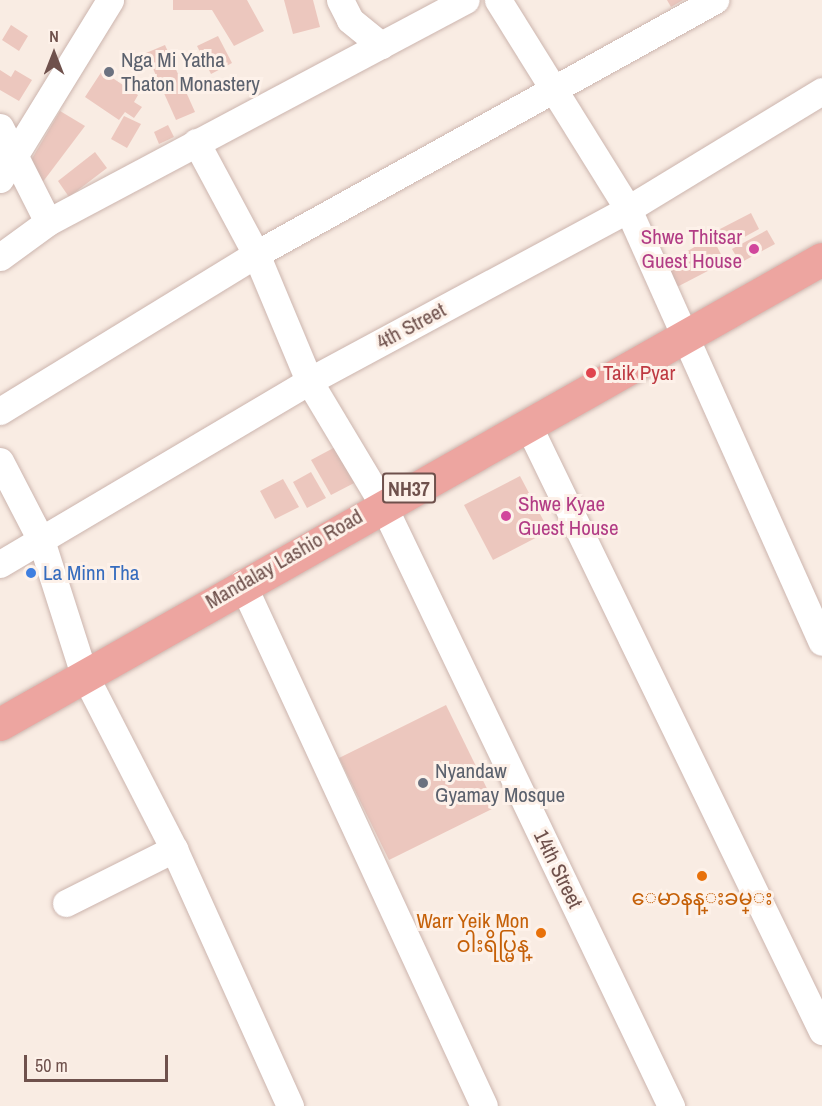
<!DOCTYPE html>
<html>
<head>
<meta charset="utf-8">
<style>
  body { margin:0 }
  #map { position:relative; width:822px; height:1106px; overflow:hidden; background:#f9ece3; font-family:"Archivo Narrow","Noto Sans Myanmar",sans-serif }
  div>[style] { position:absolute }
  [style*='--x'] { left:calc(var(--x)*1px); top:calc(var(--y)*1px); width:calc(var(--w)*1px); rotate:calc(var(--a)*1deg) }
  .building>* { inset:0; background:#ecc7be }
  .roads { filter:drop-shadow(0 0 2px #ccb5ae) drop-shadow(0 0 2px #ccb5ae) }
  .minor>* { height:27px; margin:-13.5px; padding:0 13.5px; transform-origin:13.5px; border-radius:13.5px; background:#fff }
  .highway>* { height:33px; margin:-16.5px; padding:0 16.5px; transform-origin:16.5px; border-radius:16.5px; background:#eda5a0 }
  .dots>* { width:16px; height:16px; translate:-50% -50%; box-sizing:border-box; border:3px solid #fdf1e9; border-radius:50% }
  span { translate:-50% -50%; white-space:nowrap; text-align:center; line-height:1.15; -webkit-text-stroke:6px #fdf1e9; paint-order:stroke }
  .shield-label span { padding:2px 4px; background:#fdf1e9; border:2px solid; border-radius:4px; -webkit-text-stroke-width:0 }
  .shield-label { font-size:20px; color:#6f514c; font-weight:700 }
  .worship-label { font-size:21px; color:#5b616d }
  .left { translate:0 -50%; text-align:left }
  .hotel-label { font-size:21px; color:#b23c85 }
  .right { translate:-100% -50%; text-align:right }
  .street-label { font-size:21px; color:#6f514c }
  .health-label { font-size:21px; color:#be3a42 }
  .shop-label { font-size:21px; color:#366cbe }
  .food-label { font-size:21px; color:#c56008 }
  .north { position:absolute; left:24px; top:24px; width:60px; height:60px; -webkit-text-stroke:4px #fdf1e9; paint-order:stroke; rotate:0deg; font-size:16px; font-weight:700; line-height:24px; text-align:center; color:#6f514c }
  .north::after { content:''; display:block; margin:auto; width:21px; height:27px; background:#6f514c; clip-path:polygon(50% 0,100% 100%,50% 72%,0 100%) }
  .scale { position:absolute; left:24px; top:1055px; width:144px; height:27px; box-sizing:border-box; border:3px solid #6f514c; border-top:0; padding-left:8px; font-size:18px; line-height:21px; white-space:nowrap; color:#6f514c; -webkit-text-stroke:4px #fdf1e9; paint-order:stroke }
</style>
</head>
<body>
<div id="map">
  <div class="building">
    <div style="clip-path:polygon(173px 0,247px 0,264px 31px,234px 46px,212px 10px,173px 10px)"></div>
    <div style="clip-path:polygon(284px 0,313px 0,320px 27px,293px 34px)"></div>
    <div style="clip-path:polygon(667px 0,683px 0,671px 7px)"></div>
    <div style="clip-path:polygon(11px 25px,28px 36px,19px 51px,2px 40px)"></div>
    <div style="clip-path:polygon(218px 36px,232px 63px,211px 74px,197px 46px)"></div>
    <div style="clip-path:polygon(165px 45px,195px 112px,176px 120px,146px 53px)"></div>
    <div style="clip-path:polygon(0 70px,11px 77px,15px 70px,32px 80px,19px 101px,0 90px)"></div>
    <div style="clip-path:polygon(102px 71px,138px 95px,134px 102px,142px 107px,134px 118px,125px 112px,119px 120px,85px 97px)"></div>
    <div style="clip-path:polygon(60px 111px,85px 126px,42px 183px,24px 172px)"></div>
    <div style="clip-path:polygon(124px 116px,141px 124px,127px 148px,111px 139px)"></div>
    <div style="clip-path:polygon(168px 125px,174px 137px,159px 144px,154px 132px)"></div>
    <div style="clip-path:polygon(95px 152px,107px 168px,69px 197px,58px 181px)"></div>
    <div style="clip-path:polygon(751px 213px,759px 229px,728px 246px,720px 229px)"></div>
    <div style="clip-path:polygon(767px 230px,775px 244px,740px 263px,732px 249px)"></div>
    <div style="clip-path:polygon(712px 237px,725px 262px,677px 287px,665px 264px)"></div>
    <div style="clip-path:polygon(339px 445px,358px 481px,331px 495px,311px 460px)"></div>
    <div style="clip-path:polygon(311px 472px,326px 498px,307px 508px,293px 482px)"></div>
    <div style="clip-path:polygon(520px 476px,549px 531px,493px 560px,464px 505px)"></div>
    <div style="clip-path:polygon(283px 479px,299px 507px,275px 519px,260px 491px)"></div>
    <div style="clip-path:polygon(446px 705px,496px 807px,389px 860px,339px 758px)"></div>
  </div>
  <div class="roads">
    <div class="minor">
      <div style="--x:340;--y:0;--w:22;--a:63"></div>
      <div style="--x:350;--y:20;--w:40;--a:39"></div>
      <div style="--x:498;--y:0;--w:246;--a:58.1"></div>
      <div style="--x:628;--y:209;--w:474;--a:65.9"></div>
      <div style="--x:0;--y:127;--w:106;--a:63.2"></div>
      <div style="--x:196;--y:142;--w:127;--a:61.8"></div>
      <div style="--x:256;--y:254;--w:138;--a:67.3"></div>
      <div style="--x:309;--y:381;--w:142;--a:59.1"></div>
      <div style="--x:382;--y:503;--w:669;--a:64.39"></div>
      <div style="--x:0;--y:179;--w:210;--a:-58.4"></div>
      <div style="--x:0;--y:257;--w:59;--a:-36.1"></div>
      <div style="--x:48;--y:222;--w:473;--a:-28"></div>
      <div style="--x:0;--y:411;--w:300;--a:-31.5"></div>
      <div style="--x:256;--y:254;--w:525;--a:-28.96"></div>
      <div style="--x:527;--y:423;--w:676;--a:64.12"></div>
      <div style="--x:0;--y:461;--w:89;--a:62.6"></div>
      <div style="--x:41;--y:540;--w:139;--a:72.3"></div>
      <div style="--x:83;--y:672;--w:199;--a:62.8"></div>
      <div style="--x:174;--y:849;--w:282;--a:65.7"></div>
      <div style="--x:0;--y:564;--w:359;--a:-30.6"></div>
      <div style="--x:309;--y:381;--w:362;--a:-28.3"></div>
      <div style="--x:628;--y:209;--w:227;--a:-31.3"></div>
      <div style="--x:242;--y:583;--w:576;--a:65.17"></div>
      <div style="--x:66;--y:903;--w:121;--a:-26.6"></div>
    </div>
    <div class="highway">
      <div style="--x:0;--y:724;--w:944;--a:-29.5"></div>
    </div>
  </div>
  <div class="dots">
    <div style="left:109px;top:72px;background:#6b7280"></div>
    <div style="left:754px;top:249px;background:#d1479c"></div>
    <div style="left:591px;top:373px;background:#e0444e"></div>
    <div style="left:506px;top:516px;background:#d1479c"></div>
    <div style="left:31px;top:573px;background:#3f7fe0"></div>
    <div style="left:423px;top:783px;background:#6b7280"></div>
    <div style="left:702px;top:876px;background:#e8710a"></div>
    <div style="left:541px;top:933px;background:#e8710a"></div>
  </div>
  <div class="shield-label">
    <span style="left:409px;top:488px">NH37</span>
  </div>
  <div class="worship-label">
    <span class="left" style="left:121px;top:72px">Nga Mi Yatha<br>Thaton Monastery</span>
    <span class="left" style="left:435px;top:783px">Nyandaw<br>Gyamay Mosque</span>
  </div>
  <div class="hotel-label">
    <span class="right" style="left:742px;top:249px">Shwe Thitsar<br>Guest House</span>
    <span class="left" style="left:518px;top:516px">Shwe Kyae<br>Guest House</span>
  </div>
  <div class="street-label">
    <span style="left:411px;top:326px;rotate:-28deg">4th Street</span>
    <span style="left:284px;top:559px;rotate:-30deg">Mandalay Lashio Road</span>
    <span style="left:558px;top:869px;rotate:64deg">14th Street</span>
  </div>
  <div class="health-label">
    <span class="left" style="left:603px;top:373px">Taik Pyar</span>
  </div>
  <div class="shop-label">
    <span class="left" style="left:43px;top:573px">La Minn Tha</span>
  </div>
  <div class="food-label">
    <span style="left:702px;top:898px">ေမာနန္းခမ္း</span>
    <span class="right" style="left:529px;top:933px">Warr Yeik Mon<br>ဝါးရိပ္မြန္</span>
  </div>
  <div class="north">N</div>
  <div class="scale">50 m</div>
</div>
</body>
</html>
